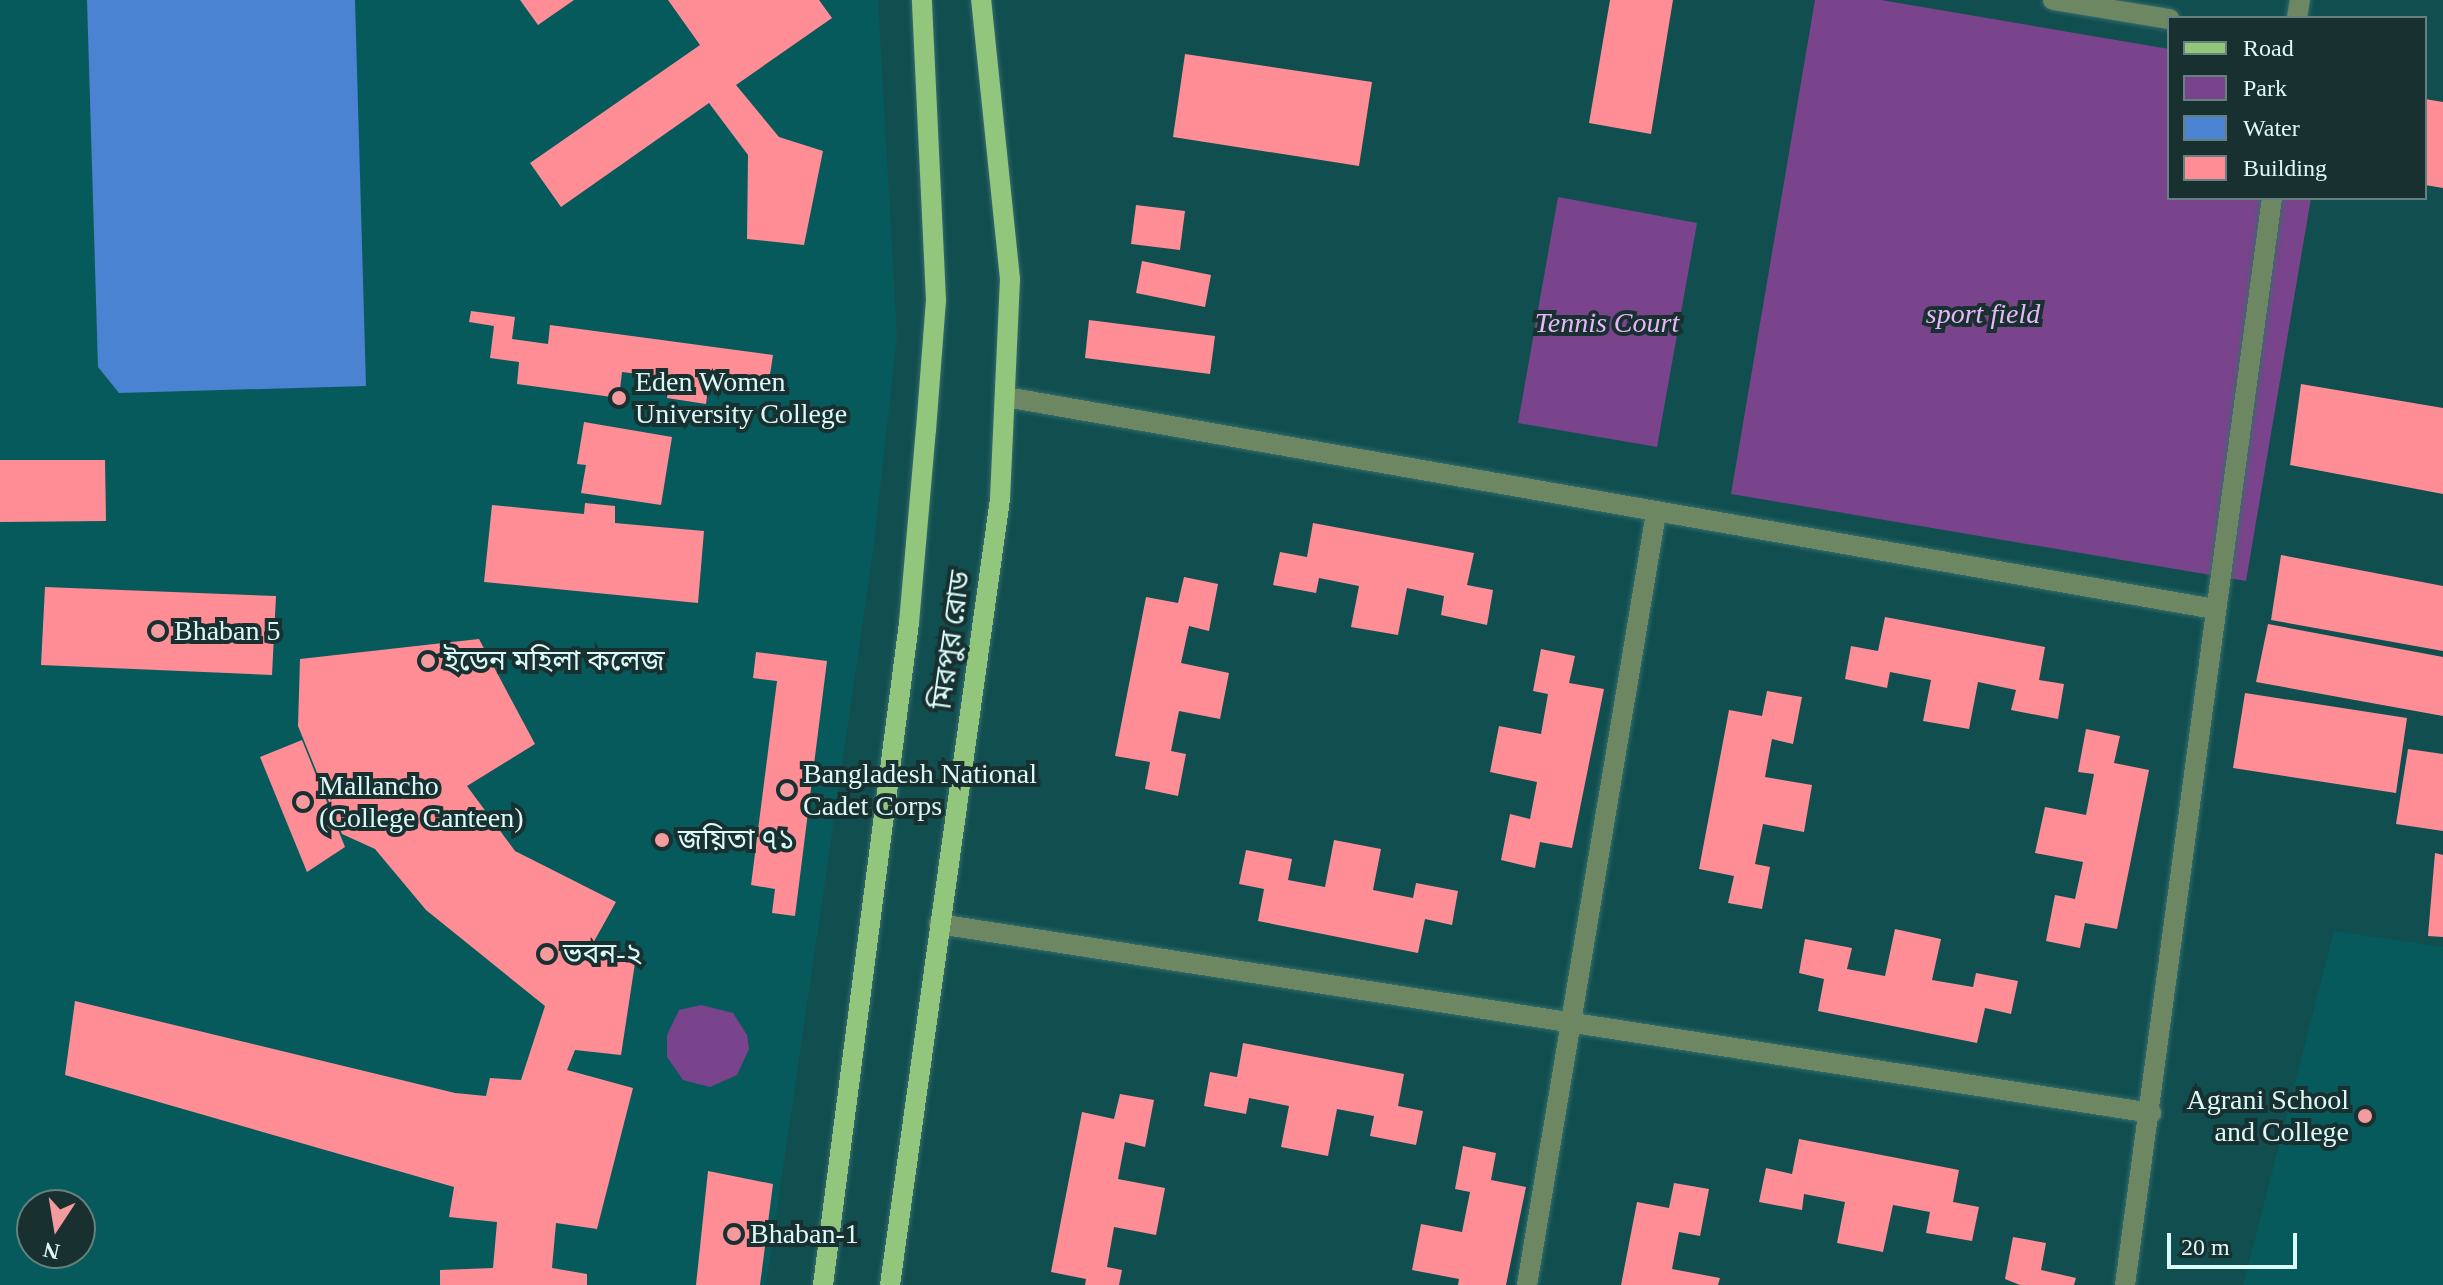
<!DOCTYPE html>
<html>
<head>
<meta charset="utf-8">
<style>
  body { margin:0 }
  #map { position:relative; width:2443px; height:1285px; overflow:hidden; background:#114e4f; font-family:"Times New Roman","Noto Sans Bengali",serif }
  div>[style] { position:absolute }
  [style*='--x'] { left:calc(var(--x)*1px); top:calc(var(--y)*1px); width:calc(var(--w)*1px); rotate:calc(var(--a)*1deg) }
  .built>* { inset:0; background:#075a5b }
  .green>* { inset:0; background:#79448b }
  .water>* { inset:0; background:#4983d2 }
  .building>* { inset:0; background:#fe8d95 }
  .roads { filter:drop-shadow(0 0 2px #366d6e) drop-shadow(0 0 2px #366d6e) }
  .minor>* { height:20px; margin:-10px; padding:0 10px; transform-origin:10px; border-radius:10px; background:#6d8763 }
  .major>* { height:20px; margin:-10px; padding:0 10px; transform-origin:10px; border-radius:10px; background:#92c67c }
  .dots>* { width:22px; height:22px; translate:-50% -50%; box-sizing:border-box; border:4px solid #183030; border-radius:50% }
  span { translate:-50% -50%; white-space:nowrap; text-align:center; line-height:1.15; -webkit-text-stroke:8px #183030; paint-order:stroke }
  .park-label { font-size:28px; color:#e7b8f8; font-style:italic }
  .poi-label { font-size:28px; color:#dcf9f9 }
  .left { translate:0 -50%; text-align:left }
  .right { translate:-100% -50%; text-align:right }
  .street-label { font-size:28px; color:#dcf9f9 }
  .legend { position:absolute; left:2167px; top:16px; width:260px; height:184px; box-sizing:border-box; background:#183030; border:2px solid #668080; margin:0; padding:10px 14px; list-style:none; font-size:24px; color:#dcf9f9 }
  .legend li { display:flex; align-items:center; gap:16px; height:40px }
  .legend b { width:40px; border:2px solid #668080 }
  .north { position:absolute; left:16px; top:1189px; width:80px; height:80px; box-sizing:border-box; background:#183030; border:2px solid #668080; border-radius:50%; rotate:192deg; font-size:22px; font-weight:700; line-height:32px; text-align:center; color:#dcf9f9 }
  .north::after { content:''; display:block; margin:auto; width:28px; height:36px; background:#f49b9f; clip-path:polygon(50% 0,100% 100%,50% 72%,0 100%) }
  .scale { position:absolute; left:2167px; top:1233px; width:130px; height:36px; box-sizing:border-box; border:4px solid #dcf9f9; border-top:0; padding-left:10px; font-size:24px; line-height:28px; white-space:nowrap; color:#dcf9f9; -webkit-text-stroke:6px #183030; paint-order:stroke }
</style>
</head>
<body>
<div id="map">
  <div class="built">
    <div style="clip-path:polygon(evenodd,0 0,878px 0,897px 336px,873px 552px,766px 1285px,0 1285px,0 0,32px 1205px,80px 1205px,80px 1253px,32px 1253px,32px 1205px)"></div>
    <div style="clip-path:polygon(2334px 931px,2443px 947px,2443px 1285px,2243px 1285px)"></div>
  </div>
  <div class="green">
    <div style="clip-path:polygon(1815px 0,1881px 0,2169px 49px,2169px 198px,2311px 198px,2246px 581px,1731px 494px)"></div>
    <div style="clip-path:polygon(1558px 197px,1697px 223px,1657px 447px,1518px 423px)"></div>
    <div style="clip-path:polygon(701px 1005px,733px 1013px,747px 1035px,749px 1049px,737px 1075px,710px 1087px,683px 1080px,667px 1057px,667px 1035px,679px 1010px)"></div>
  </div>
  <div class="water">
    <div style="clip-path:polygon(87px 0,355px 0,366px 386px,119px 393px,98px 367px)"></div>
  </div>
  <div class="building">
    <div style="clip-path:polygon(520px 0,574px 0,538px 25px)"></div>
    <div style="clip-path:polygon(668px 0,819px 0,832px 18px,736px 85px,779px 137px,823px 151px,804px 245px,747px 239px,748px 155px,709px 103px,561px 207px,530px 163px,700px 45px)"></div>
    <div style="clip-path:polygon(1610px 0,1673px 0,1651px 134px,1589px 123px)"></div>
    <div style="clip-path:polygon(1185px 54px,1372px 82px,1359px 166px,1173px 137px)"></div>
    <div style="clip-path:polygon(2425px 99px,2443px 102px,2443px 188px,2425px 185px)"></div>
    <div style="clip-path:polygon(1136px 205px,1185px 211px,1180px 250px,1131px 244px)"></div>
    <div style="clip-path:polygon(1142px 261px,1211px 275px,1205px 307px,1136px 293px)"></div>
    <div style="clip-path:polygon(471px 311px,515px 317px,512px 339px,548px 344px,550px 325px,773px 355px,769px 381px,736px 376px,733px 393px,708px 389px,706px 404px,667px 398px,670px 378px,622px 372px,619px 398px,517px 384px,519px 362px,490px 358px,494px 326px,469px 322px)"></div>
    <div style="clip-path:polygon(1089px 320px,1215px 336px,1210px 374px,1085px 358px)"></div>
    <div style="clip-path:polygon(2301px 384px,2443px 408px,2443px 494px,2290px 465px)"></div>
    <div style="clip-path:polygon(584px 422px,672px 437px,661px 505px,581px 493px,586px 465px,577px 464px)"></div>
    <div style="clip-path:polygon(0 460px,105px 460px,106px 521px,0 522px)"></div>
    <div style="clip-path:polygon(585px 503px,615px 506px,615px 523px,704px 531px,698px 603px,484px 582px,492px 505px,584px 514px)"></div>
    <div style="clip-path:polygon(1313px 523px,1474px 553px,1467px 585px,1493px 590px,1487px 625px,1441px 615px,1444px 596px,1407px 588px,1398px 635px,1351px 627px,1359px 586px,1319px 578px,1316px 593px,1273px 585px,1280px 552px,1307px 557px)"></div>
    <div style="clip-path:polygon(2281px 555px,2443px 586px,2443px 651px,2271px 620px)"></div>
    <div style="clip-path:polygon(1184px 577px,1218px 584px,1209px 631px,1189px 626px,1181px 663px,1229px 673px,1220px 719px,1179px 711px,1171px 751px,1186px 754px,1178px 796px,1145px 789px,1150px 762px,1115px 756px,1146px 597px,1178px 603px)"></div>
    <div style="clip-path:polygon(45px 587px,276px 596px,272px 675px,41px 665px)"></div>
    <div style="clip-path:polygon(1885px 617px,2045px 647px,2039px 680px,2064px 684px,2058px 719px,2011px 710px,2016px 690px,1978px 682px,1969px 729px,1923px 721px,1931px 680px,1890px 672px,1887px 688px,1845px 679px,1851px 646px,1878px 651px)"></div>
    <div style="clip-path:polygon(2268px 624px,2443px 657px,2443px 716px,2256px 682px)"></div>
    <div style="clip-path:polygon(479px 639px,535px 744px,467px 786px,515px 851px,616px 902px,592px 945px,635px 963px,621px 1055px,575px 1050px,567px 1070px,633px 1088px,597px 1229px,556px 1223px,552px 1268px,587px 1274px,587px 1285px,440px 1285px,440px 1270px,493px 1268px,497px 1222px,449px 1217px,454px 1187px,65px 1075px,75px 1001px,455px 1093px,486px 1096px,490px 1078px,521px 1080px,545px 1006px,426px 910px,375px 849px,342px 834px,298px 726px,300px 659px)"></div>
    <div style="clip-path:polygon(1541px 649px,1575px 656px,1569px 683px,1604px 689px,1572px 848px,1540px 842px,1535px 868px,1501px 860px,1510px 814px,1530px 819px,1537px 782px,1490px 772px,1499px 726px,1541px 734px,1548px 694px,1533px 691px)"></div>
    <div style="clip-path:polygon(756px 652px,827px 661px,795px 916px,772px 913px,775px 889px,751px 885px,777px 681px,753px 678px)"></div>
    <div style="clip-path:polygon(1767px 691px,1802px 697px,1793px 744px,1772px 739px,1765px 777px,1812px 785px,1804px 832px,1763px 824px,1755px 864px,1770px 867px,1762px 909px,1728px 903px,1734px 876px,1699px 869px,1729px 710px,1762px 716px)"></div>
    <div style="clip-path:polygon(2245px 693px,2407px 718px,2396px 793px,2233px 768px)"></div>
    <div style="clip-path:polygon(2086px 729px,2120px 736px,2114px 763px,2149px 770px,2117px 929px,2085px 923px,2080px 948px,2046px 941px,2055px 895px,2075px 899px,2083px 862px,2035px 853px,2045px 807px,2086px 815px,2094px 774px,2078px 772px)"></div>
    <div style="clip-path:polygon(302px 740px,345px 847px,307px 872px,260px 757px)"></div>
    <div style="clip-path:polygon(2408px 749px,2443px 754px,2443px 831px,2396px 824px)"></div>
    <div style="clip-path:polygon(1334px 840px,1381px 849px,1373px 890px,1413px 898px,1416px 883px,1458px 891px,1452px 925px,1425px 919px,1418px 953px,1258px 921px,1264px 889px,1239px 884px,1246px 850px,1292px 859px,1288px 880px,1325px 887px)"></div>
    <div style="clip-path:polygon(2435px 853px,2443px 855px,2443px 937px,2428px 936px)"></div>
    <div style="clip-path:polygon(1895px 929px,1941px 939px,1932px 980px,1973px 987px,1976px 973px,2018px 981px,2011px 1014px,1985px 1008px,1977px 1043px,1818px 1011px,1824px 979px,1799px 973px,1805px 939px,1852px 948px,1847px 969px,1885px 976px)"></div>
    <div style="clip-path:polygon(1243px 1043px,1404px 1074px,1398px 1106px,1423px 1111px,1416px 1145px,1370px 1136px,1374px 1116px,1337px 1109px,1328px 1156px,1281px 1147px,1289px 1106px,1249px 1098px,1246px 1114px,1204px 1106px,1210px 1072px,1237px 1077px)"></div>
    <div style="clip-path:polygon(1120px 1094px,1154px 1100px,1145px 1147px,1125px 1142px,1118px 1179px,1165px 1188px,1156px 1235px,1114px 1227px,1107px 1267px,1122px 1270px,1119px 1285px,1085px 1285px,1086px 1279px,1051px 1272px,1082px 1112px,1114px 1119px)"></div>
    <div style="clip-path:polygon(1799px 1139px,1959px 1170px,1953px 1202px,1979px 1207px,1972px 1241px,1926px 1233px,1930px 1212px,1893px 1205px,1883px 1252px,1837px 1243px,1845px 1202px,1804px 1194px,1802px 1210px,1759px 1202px,1766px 1168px,1792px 1174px)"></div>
    <div style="clip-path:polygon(1463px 1146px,1496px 1153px,1491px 1180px,1526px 1187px,1506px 1285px,1458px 1285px,1459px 1279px,1412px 1270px,1421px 1224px,1462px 1232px,1470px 1192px,1455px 1189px)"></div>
    <div style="clip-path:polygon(708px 1171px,773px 1184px,760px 1285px,696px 1285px)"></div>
    <div style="clip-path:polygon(1674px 1183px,1709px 1189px,1700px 1236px,1679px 1232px,1672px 1269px,1720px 1278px,1718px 1285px,1621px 1285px,1637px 1202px,1669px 1208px)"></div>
    <div style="clip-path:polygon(2013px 1237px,2046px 1243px,2041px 1270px,2076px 1278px,2074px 1285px,2020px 1285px,2005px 1279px)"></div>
  </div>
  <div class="roads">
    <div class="minor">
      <div style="--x:2053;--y:0;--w:118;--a:9.3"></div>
      <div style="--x:2297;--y:18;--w:18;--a:-81"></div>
      <div style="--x:1006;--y:397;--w:1226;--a:9.95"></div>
      <div style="--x:939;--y:924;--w:1227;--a:8.86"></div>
      <div style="--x:1527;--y:1285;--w:783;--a:-80.51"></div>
      <div style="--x:2125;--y:1285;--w:1097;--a:-82.3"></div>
    </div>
    <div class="major">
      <div style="--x:823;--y:1285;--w:668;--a:-82.6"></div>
      <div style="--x:909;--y:623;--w:194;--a:-85"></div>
      <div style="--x:926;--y:430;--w:130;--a:-85.6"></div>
      <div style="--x:936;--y:300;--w:300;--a:-92.7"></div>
      <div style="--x:890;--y:1285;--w:794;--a:-82.03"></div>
      <div style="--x:1000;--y:499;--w:220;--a:-87.4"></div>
      <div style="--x:1010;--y:279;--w:281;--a:-95.9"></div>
    </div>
  </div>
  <div class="dots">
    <div style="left:619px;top:398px;background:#f49b9f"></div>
    <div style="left:158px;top:631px;background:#f49b9f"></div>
    <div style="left:428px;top:661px;background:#f49b9f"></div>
    <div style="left:787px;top:790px;background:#f49b9f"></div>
    <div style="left:303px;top:802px;background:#f49b9f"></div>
    <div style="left:662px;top:840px;background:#f49b9f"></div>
    <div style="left:547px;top:954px;background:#f49b9f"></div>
    <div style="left:2365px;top:1116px;background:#f49b9f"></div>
    <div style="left:734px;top:1234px;background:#f49b9f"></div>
  </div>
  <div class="park-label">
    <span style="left:1983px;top:314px">sport field</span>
    <span style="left:1607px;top:323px">Tennis Court</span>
  </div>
  <div class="poi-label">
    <span class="left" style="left:635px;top:398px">Eden Women<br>University College</span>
    <span class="left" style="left:174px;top:631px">Bhaban 5</span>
    <span class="left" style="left:444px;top:661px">ইডেন মহিলা কলেজ</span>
    <span class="left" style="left:803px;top:790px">Bangladesh National<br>Cadet Corps</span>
    <span class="left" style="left:319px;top:802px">Mallancho<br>(College Canteen)</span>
    <span class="left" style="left:678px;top:840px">জয়িতা ৭১</span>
    <span class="left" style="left:563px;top:954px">ভবন-২</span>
    <span class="right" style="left:2349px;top:1116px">Agrani School<br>and College</span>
    <span class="left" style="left:750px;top:1234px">Bhaban-1</span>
  </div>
  <div class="street-label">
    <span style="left:951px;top:640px;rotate:-82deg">মিরপুর রোড</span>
  </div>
  <ul class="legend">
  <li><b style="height:10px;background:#92c67c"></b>Road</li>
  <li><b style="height:22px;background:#79448b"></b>Park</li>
  <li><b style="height:22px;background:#4983d2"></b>Water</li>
  <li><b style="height:22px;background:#fe8d95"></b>Building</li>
  </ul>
  <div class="north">N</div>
  <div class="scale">20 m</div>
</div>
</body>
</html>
